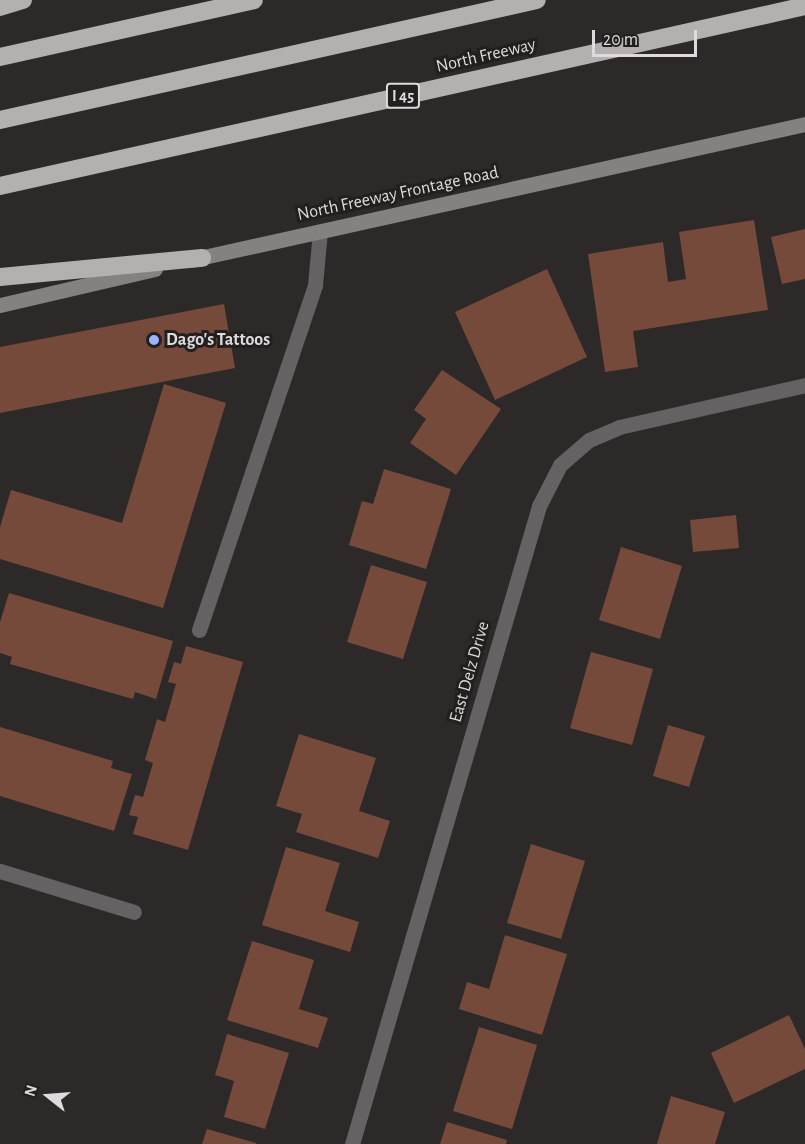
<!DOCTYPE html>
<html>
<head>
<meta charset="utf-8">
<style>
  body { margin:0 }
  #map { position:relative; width:805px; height:1144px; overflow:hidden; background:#2c2928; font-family:"Alegreya Sans",sans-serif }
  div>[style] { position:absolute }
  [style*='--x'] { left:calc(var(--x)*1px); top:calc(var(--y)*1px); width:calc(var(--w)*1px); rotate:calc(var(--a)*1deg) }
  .building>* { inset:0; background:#754a3b }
  .lane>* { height:15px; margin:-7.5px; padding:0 7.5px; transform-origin:7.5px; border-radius:7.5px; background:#646262 }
  .street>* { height:15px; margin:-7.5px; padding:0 7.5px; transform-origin:7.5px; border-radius:7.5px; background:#646262 }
  .secondary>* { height:15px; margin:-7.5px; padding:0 7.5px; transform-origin:7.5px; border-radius:7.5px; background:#848281 }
  .highway>* { height:18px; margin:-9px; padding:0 9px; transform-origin:9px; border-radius:9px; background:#b4b0af }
  .dots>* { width:16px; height:16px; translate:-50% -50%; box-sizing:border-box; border:3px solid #221f1e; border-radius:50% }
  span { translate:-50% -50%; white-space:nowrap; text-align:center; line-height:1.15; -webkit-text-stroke:6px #221f1e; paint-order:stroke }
  .shield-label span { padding:2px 4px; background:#221f1e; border:2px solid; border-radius:4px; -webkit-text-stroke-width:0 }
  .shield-label { font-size:16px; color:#dddbdb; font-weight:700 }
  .street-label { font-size:18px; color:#dddbdb }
  .poi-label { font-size:18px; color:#dddbdb; font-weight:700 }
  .left { translate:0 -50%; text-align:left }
  .north { position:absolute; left:18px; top:1066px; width:60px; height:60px; -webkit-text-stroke:4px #221f1e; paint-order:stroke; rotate:287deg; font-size:16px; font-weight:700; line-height:24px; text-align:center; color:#dddbdb }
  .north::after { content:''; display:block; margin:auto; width:21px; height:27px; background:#dddbdb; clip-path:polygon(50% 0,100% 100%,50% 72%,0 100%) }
  .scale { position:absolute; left:592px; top:30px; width:105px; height:27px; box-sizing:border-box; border:3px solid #dddbdb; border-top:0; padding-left:8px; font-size:18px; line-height:21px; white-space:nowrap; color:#dddbdb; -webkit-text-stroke:4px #221f1e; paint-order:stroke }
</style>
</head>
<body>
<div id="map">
  <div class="building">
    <div style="clip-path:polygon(754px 220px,768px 310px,633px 331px,638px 367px,605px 372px,588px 254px,663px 242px,668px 282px,686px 279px,679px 232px)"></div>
    <div style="clip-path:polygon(805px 229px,805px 279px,782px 284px,771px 237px)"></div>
    <div style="clip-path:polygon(547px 269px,587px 357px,495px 400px,455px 312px)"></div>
    <div style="clip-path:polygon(224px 304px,235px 368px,0 413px,0 347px)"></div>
    <div style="clip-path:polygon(442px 370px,501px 409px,456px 475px,410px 443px,426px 419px,414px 410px)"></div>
    <div style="clip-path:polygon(164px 384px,226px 403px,163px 608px,0 559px,0 527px,11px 490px,122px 523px)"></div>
    <div style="clip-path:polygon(384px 469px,451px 489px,426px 569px,349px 545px,362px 501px,373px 504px)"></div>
    <div style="clip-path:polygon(736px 515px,739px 548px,693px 552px,690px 520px)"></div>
    <div style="clip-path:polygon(621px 547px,682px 566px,660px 639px,599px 620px)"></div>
    <div style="clip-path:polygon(371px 565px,427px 582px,403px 659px,347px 642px)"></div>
    <div style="clip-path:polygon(9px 593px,173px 641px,156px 699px,135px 692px,133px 699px,10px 664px,12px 657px,0 653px,0 622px)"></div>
    <div style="clip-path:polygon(186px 646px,243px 662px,188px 850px,133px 834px,138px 817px,129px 815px,135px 795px,143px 797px,153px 763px,145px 760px,157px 719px,165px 722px,176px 684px,168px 682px,174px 662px,181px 664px)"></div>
    <div style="clip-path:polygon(591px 652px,653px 669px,632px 745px,570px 728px)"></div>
    <div style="clip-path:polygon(668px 725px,705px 736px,689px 787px,653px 776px)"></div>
    <div style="clip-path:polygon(0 727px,113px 761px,111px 768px,132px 774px,114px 831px,0 796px)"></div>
    <div style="clip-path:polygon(299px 734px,376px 758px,359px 811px,390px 821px,378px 858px,296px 832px,302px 814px,276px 806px)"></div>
    <div style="clip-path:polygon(531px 844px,585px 861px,561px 939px,507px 923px)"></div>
    <div style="clip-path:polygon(286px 847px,340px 863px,325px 911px,359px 922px,350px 952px,262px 925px)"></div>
    <div style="clip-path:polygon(505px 935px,567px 954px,542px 1035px,459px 1009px,467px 982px,489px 989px)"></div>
    <div style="clip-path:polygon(252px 941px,314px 960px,299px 1009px,328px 1018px,318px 1048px,227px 1020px)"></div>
    <div style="clip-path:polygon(789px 1015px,805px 1049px,805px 1069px,734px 1103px,711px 1053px)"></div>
    <div style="clip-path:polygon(479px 1027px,537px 1045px,512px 1129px,453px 1111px)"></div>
    <div style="clip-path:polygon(227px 1034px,289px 1053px,265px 1129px,224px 1117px,234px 1081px,215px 1075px)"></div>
    <div style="clip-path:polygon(671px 1096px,725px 1112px,715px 1144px,657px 1144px)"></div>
    <div style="clip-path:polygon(447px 1122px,507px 1140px,506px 1144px,440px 1144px)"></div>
    <div style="clip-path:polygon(207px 1129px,256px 1143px,256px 1144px,202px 1144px)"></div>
  </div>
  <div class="lane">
    <div style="--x:199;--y:630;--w:364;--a:-71.4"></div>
    <div style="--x:315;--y:285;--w:54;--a:-84.7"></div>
    <div style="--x:0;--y:871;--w:140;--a:17"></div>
  </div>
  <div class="street">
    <div style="--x:352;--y:1144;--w:665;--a:-73.66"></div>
    <div style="--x:539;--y:506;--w:46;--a:-62.9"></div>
    <div style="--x:560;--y:465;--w:38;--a:-41"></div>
    <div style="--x:589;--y:440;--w:33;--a:-23"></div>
    <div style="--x:619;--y:427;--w:191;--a:-12.7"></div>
  </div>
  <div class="secondary">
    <div style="--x:190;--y:260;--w:630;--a:-12.47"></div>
    <div style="--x:0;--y:305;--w:159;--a:-13.1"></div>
  </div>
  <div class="highway">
    <div style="--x:0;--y:7;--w:24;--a:-17"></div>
    <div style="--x:0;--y:57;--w:260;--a:-12.6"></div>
    <div style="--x:0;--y:120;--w:550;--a:-12.6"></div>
    <div style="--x:0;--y:186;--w:825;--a:-12.6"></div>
    <div style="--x:0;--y:277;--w:203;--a:-5.4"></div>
  </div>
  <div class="dots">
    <div style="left:154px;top:340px;background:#9ab5fd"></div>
  </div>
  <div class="shield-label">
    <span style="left:403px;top:96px">I 45</span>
  </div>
  <div class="street-label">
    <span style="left:486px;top:56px;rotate:-13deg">North Freeway</span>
    <span style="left:398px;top:194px;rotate:-12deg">North Freeway Frontage Road</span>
    <span style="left:470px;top:672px;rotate:-74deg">East Delz Drive</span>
  </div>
  <div class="poi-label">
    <span class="left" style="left:166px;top:340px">Dago's Tattoos</span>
  </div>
  <div class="north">N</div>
  <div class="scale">20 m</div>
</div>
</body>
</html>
